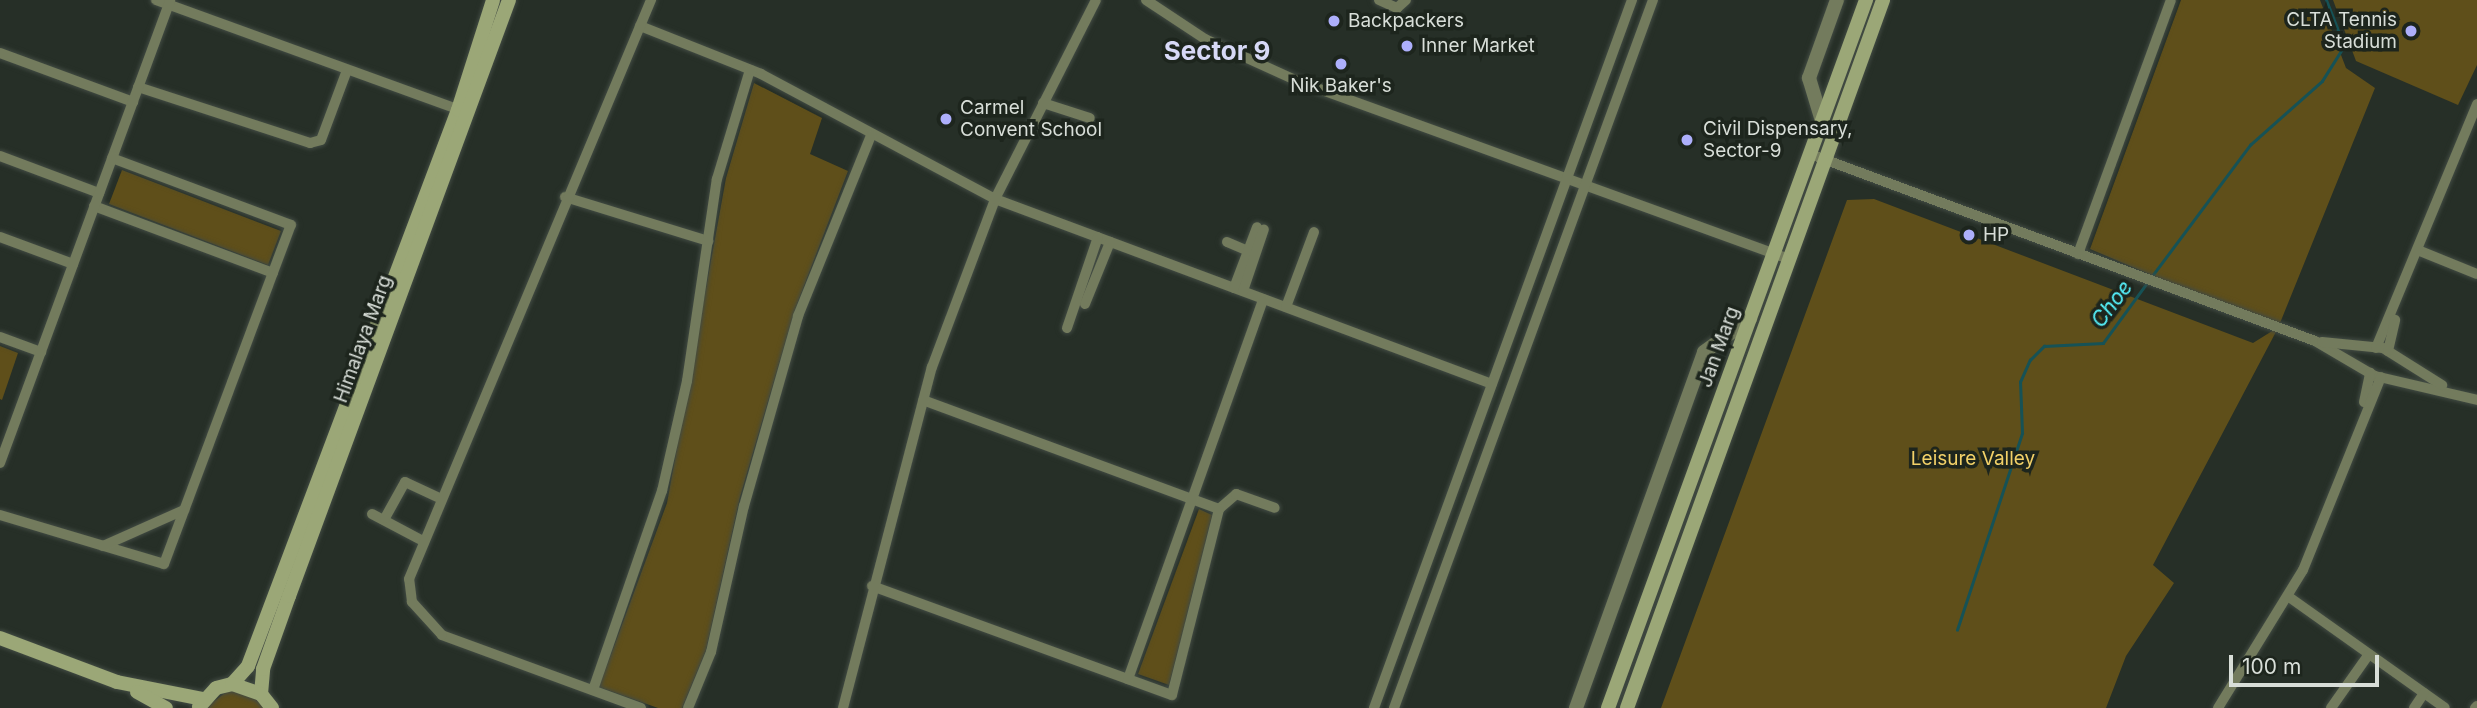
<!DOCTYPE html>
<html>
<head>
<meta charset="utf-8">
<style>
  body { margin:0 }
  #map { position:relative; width:2477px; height:708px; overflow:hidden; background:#262f27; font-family:Inter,sans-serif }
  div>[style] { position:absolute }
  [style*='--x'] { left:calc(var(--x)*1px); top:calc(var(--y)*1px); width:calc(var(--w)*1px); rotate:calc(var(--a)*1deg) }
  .green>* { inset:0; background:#5f4f1a }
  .stream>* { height:2.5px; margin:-1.25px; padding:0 1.25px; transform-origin:1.25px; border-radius:1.25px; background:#165256 }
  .roads { filter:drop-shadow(0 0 2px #424b43) drop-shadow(0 0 2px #424b43) }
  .minor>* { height:10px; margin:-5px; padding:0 5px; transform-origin:5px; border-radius:5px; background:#737b5d }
  .tertiary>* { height:14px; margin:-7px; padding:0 7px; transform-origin:7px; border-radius:7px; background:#737b5d }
  .secondary>* { height:14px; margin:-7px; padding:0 7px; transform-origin:7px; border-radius:7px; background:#9ba777 }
  .dots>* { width:19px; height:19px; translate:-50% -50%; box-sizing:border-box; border:4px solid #1d251d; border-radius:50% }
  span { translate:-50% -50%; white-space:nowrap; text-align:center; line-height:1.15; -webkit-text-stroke:7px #1d251d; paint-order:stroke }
  .poi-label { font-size:19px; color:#d8ded8 }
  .right { translate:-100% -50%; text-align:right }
  .left { translate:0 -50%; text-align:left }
  .street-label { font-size:19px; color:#d8ded8 }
  .park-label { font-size:19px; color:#f2d168 }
  .water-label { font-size:21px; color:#56f4fe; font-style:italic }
  .district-label { font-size:26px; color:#d7d9f6; font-weight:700 }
  .scale { position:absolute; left:2229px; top:655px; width:150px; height:32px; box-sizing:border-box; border:4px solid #d8ded8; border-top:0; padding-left:9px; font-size:21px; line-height:24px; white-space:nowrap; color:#d8ded8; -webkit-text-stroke:5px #1d251d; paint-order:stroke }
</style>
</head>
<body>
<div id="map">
  <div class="green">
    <div style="clip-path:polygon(2181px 0,2320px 0,2346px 68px,2375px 88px,2278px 328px,2153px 565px,2174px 583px,2126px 656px,2106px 708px,1661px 708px,1847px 200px,1874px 199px,2253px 343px,2277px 328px,2090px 249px)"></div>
    <div style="clip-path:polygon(2333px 0,2477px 0,2477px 65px,2458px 105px,2356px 61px)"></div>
    <div style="clip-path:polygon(754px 83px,822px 118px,810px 154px,848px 171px,794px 312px,740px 497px,706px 650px,682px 708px,658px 708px,599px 687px,667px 503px,726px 178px)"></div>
    <div style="clip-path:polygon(122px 170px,281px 231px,268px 265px,109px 204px)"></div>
    <div style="clip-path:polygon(0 346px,18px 353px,2px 400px,0 399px)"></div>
    <div style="clip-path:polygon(1199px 509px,1212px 515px,1169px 685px,1138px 674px)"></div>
    <div style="clip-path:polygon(229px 690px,254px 696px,264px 708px,205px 708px)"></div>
  </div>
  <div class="stream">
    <div style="--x:2152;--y:276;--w:164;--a:-53.2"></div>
    <div style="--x:2250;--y:145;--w:96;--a:-41.6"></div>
    <div style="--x:2322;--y:81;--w:41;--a:-57.8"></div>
    <div style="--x:2344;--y:46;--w:49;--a:-111.4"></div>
    <div style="--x:1957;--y:630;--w:207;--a:-71.7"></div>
    <div style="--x:2022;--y:433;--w:51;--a:-92.2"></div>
    <div style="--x:2020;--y:382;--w:24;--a:-66"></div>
    <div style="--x:2030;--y:360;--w:20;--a:-45"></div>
    <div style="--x:2044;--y:346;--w:59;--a:-2.9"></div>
    <div style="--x:2103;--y:343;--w:73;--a:-53.9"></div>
  </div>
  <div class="roads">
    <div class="minor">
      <div style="--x:156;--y:0;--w:326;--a:19.9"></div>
      <div style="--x:1146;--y:0;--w:71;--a:33.5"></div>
      <div style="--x:1205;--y:39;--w:104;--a:24.4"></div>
      <div style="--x:1300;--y:82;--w:520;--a:19.9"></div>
      <div style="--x:1379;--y:0;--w:20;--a:24"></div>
      <div style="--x:1397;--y:8;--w:12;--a:-42"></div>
      <div style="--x:640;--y:26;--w:130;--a:21.6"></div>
      <div style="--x:761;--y:74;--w:265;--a:28.1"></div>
      <div style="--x:995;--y:199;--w:530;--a:20.42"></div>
      <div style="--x:0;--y:53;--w:142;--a:20.2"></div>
      <div style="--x:138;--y:87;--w:181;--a:18"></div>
      <div style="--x:310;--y:143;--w:11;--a:-15"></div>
      <div style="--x:321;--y:140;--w:75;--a:-69.6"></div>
      <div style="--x:1043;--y:103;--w:49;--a:17.7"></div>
      <div style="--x:1810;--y:154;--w:539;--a:20.32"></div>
      <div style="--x:2315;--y:341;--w:69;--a:30.3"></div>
      <div style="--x:2375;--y:376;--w:105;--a:13.2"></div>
      <div style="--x:0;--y:156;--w:106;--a:20.5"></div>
      <div style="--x:565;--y:197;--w:150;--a:17.1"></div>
      <div style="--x:94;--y:206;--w:191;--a:20.5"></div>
      <div style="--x:0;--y:237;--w:78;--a:20.3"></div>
      <div style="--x:1227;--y:242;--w:23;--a:23"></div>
      <div style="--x:2420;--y:251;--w:61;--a:22"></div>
      <div style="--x:2078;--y:254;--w:270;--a:-69.9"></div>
      <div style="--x:1234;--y:288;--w:65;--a:-69.3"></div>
      <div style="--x:1243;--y:291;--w:65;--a:-71.3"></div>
      <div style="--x:1085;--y:304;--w:67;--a:-68"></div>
      <div style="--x:1286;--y:307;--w:80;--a:-69.5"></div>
      <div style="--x:1067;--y:328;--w:96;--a:-71.2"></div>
      <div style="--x:0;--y:337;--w:44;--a:20.1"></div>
      <div style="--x:2322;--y:342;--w:61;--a:5.6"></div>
      <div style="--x:2383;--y:348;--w:70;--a:32.1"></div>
      <div style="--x:2376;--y:348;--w:264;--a:-67.5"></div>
      <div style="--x:2388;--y:351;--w:32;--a:-77"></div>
      <div style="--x:2364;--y:402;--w:30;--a:-78"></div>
      <div style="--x:0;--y:463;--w:493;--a:-69.8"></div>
      <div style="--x:1219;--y:509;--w:23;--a:-41"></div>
      <div style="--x:1236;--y:494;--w:41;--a:19.7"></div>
      <div style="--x:372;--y:514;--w:58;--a:27.9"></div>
      <div style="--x:0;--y:515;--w:171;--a:16.6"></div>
      <div style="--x:164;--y:564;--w:362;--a:-69.5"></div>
      <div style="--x:291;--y:225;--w:191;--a:-159.5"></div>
      <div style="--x:385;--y:518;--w:41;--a:-60.9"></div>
      <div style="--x:405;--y:482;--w:38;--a:25"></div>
      <div style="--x:103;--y:546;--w:89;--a:-24"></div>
      <div style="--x:872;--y:586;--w:319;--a:20"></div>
      <div style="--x:1172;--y:695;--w:192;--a:-75.8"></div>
      <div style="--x:1219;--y:509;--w:315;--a:-159.8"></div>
      <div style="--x:2289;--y:597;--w:191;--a:35.4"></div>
      <div style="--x:1128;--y:679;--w:403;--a:-70.4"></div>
      <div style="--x:593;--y:690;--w:211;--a:-70.9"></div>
      <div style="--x:662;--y:491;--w:113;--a:-77.2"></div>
      <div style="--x:687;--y:381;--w:204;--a:-81.6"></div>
      <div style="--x:717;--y:179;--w:114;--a:-73.2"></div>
      <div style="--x:641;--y:708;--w:212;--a:-159.9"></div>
      <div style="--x:442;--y:635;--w:45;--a:-132.3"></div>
      <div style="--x:412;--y:602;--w:23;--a:-97"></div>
      <div style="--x:409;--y:579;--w:628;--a:-67.32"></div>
      <div style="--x:688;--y:708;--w:61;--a:-67.7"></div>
      <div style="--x:711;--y:652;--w:150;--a:-77.3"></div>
      <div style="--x:744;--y:506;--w:198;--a:-74.1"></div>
      <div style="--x:798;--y:316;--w:195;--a:-68"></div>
      <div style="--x:843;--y:708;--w:352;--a:-75.4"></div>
      <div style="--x:932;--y:367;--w:179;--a:-69.4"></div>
      <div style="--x:995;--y:199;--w:223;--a:-63.1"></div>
      <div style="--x:1374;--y:708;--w:754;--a:-69.98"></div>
      <div style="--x:1394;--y:708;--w:754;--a:-69.91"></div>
      <div style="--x:2218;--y:708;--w:162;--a:-58.4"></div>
      <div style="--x:2303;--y:570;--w:208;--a:-68"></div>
      <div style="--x:2331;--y:708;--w:66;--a:-54.9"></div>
      <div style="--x:2414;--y:708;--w:18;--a:-56"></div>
      <div style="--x:2475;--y:708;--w:3;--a:-45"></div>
    </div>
    <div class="tertiary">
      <div style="--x:1822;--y:121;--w:45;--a:-106.8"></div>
      <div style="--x:1809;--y:78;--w:83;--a:-70.3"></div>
      <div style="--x:1576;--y:708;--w:378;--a:-70.2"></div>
      <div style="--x:1704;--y:352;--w:57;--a:-35.7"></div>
    </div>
    <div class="secondary">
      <div style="--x:0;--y:638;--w:125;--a:20.6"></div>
      <div style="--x:117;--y:682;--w:88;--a:11.2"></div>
      <div style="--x:232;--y:684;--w:24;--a:-48"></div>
      <div style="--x:248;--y:666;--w:594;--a:-69.31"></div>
      <div style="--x:458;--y:110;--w:115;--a:-72.3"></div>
      <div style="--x:137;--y:692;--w:33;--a:29"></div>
      <div style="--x:261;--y:694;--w:25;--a:-85"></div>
      <div style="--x:263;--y:669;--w:77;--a:-70.4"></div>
      <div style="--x:289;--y:596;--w:635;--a:-69.74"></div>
      <div style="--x:199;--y:707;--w:25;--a:-48"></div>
      <div style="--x:216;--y:688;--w:16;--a:-14"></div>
      <div style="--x:232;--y:684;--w:31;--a:19"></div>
      <div style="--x:261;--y:694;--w:18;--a:52"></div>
      <div style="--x:1608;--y:708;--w:754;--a:-69.98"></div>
      <div style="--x:1627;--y:708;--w:753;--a:-70.12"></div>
    </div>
  </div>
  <div class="dots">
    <div style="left:1334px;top:21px;background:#adaffb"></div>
    <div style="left:2411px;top:31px;background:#adaffb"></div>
    <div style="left:1407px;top:46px;background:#adaffb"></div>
    <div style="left:1341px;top:64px;background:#adaffb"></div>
    <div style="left:946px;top:119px;background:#adaffb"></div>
    <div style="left:1687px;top:140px;background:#adaffb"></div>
    <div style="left:1969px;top:235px;background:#adaffb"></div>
  </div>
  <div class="poi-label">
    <span class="right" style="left:2397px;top:31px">CLTA Tennis<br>Stadium</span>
    <span class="left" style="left:1348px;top:21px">Backpackers</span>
    <span class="left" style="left:1421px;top:46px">Inner Market</span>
    <span style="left:1341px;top:86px">Nik Baker's</span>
    <span class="left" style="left:960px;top:119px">Carmel<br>Convent School</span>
    <span class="left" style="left:1703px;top:140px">Civil Dispensary,<br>Sector-9</span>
    <span class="left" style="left:1983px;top:235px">HP</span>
  </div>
  <div class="street-label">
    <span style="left:363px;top:339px;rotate:-70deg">Himalaya Marg</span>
    <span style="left:1719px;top:347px;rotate:-70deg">Jan Marg</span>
  </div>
  <div class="park-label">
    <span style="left:1973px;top:459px">Leisure Valley</span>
  </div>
  <div class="water-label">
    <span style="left:2112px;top:304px;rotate:-53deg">Choe</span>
  </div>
  <div class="district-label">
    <span style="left:1217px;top:51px">Sector 9</span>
  </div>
  <div class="scale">100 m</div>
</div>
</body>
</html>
